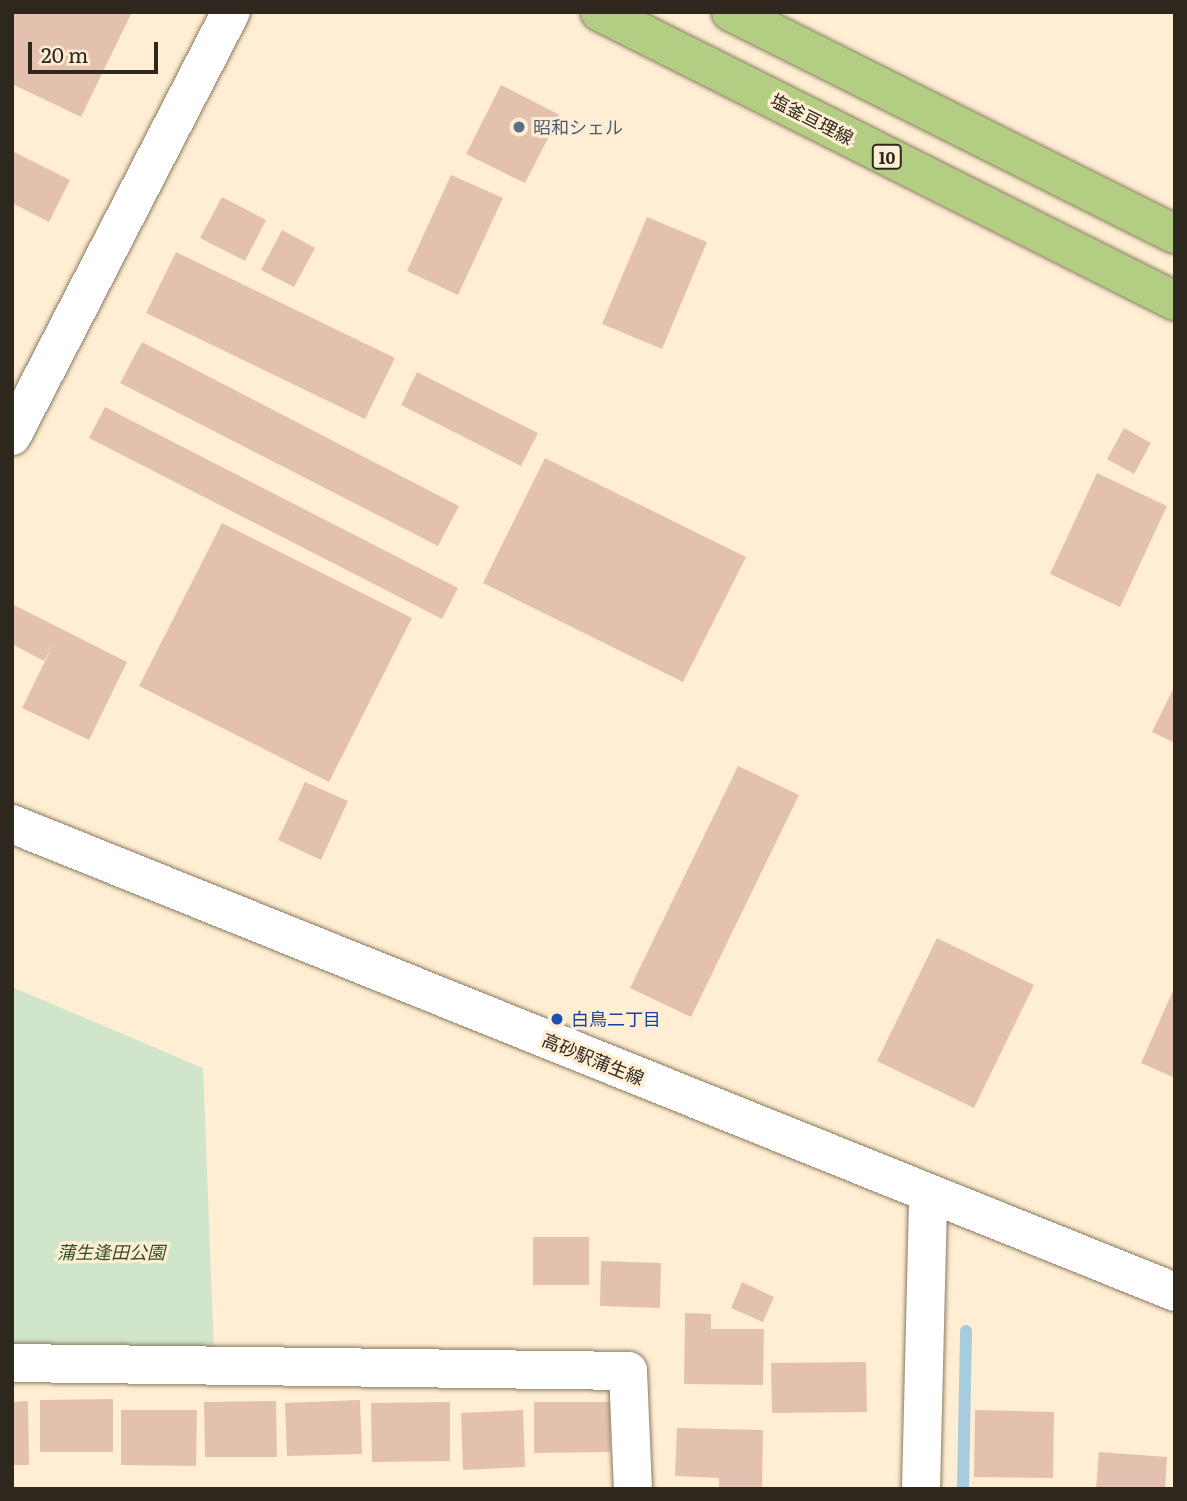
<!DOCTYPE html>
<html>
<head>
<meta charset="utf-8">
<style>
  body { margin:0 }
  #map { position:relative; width:1187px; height:1501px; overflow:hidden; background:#ffeed3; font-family:Literata,"Noto Sans JP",serif }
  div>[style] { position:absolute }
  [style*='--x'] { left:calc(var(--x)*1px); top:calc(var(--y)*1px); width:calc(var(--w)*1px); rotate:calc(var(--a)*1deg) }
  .green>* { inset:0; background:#d0e5c9 }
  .stream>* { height:12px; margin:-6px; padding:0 6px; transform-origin:6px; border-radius:6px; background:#a6ccdd }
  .building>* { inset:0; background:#e4c1af }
  .roads { filter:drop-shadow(0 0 2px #897a61) drop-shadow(0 0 2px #897a61) }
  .minor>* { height:38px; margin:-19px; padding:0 19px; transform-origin:19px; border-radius:19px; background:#fff }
  .tertiary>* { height:38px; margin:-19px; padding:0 19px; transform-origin:19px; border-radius:19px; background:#fff }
  .primary>* { height:38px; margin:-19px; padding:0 19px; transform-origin:19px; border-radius:19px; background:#b3ce83 }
  .dots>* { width:19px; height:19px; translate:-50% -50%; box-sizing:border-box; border:4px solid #ffeed3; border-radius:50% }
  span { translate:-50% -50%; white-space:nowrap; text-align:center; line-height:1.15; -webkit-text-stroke:6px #ffeed3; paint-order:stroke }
  .shield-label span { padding:2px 5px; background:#ffeed3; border:2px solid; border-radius:5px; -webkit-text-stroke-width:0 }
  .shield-label { font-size:16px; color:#2d271d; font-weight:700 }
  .street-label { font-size:18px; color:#2d271d }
  .service-label { font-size:18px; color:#4e5e75 }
  .left { translate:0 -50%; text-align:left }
  .transit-label { font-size:18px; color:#164399 }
  .park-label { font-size:18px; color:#304f24; font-style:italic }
  .frame { position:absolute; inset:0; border:14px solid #2d271d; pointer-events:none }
  .scale { position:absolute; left:28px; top:42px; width:130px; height:32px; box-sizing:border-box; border:4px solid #2d271d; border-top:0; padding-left:9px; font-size:21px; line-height:24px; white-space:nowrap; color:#2d271d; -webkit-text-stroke:5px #ffeed3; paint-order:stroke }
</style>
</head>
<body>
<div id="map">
  <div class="green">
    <div style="clip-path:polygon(12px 987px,203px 1068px,214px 1354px,12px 1350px)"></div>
  </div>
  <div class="stream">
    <div style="--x:963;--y:1489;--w:158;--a:-88.9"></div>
  </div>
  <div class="building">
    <div style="clip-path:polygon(12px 12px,132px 12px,81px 117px,12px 84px)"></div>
    <div style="clip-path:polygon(501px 85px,560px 115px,525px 183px,466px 154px)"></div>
    <div style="clip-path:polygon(12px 151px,70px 180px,49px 222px,12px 203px)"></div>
    <div style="clip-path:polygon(451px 175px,503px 198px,458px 295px,407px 271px)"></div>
    <div style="clip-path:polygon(222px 197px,266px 220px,245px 261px,200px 238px)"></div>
    <div style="clip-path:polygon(647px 217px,707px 242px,662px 349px,602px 324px)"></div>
    <div style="clip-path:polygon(282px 230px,315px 248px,294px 287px,261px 270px)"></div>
    <div style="clip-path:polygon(176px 252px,395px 358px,365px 419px,146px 313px)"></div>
    <div style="clip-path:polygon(142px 342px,459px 506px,438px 546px,120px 383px)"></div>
    <div style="clip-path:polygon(417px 372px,538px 433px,521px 466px,401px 405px)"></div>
    <div style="clip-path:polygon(105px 407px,458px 588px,442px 619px,89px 438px)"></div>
    <div style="clip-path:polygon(1124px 428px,1151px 443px,1134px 474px,1107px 459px)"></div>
    <div style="clip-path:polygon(545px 458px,746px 557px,683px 682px,483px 583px)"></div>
    <div style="clip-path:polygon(1097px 473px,1167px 506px,1120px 607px,1050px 574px)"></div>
    <div style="clip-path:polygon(222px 523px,412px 618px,329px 782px,139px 686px)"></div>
    <div style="clip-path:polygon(12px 604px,127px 662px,89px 740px,22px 708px,54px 643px,44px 661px,12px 644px)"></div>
    <div style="clip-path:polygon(1175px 685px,1175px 743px,1152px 732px)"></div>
    <div style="clip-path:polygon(738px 766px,799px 795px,691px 1017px,630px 988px)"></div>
    <div style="clip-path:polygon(305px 782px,348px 801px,321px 860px,278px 840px)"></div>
    <div style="clip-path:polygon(937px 938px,1034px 985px,974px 1108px,877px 1061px)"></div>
    <div style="clip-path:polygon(1175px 986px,1175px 1078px,1141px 1063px)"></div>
    <div style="clip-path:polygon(533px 1237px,589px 1237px,589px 1285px,533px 1285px)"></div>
    <div style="clip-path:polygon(601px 1261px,661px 1263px,660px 1308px,600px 1306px)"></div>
    <div style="clip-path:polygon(742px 1282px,774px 1297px,763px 1322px,731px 1308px)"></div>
    <div style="clip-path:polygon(685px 1313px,711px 1314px,711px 1329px,764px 1329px,763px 1385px,684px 1384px)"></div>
    <div style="clip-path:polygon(866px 1362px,867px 1412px,772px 1413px,771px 1363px)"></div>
    <div style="clip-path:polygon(113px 1399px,113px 1452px,40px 1452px,40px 1400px)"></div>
    <div style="clip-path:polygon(360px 1400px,362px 1454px,287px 1456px,285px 1403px)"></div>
    <div style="clip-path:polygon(28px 1401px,29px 1465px,12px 1465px,12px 1402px)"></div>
    <div style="clip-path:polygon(276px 1401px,277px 1457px,205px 1457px,204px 1402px)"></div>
    <div style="clip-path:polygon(450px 1402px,450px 1461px,372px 1462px,371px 1403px)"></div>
    <div style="clip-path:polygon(534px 1402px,610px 1402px,610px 1452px,534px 1453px)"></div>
    <div style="clip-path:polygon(121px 1410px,197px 1410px,196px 1466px,121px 1465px)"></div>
    <div style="clip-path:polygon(523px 1410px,525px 1467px,463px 1470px,461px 1413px)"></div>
    <div style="clip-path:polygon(975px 1410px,1054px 1412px,1053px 1478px,974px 1477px)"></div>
    <div style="clip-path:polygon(677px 1428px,763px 1430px,762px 1489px,719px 1489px,719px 1478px,675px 1476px)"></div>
    <div style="clip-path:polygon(1099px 1452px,1167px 1457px,1165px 1489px,1096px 1489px)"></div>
  </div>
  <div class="roads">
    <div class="minor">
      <div style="--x:12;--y:1363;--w:616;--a:0.74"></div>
      <div style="--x:628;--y:1371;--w:118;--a:87.6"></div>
      <div style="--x:921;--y:1489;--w:295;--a:-88.6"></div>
    </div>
    <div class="tertiary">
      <div style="--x:12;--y:436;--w:477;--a:-62.7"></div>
      <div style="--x:12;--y:824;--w:1254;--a:21.92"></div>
    </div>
    <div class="primary">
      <div style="--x:600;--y:12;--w:644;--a:26.68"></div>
      <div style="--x:731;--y:12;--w:496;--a:26.6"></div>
    </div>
  </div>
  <div class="dots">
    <div style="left:519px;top:127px;background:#5c6f8a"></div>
    <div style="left:557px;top:1019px;background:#1a4fb4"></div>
  </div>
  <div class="shield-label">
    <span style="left:887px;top:157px">10</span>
  </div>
  <div class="street-label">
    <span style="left:812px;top:119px;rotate:27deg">塩釜亘理線</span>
    <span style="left:593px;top:1059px;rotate:22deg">高砂駅蒲生線</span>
  </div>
  <div class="service-label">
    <span class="left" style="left:533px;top:127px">昭和シェル</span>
  </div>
  <div class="transit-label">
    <span class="left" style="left:571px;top:1019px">白鳥二丁目</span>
  </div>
  <div class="park-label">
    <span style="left:111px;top:1252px">蒲生逢田公園</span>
  </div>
  <div class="frame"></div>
  <div class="scale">20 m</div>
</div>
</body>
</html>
